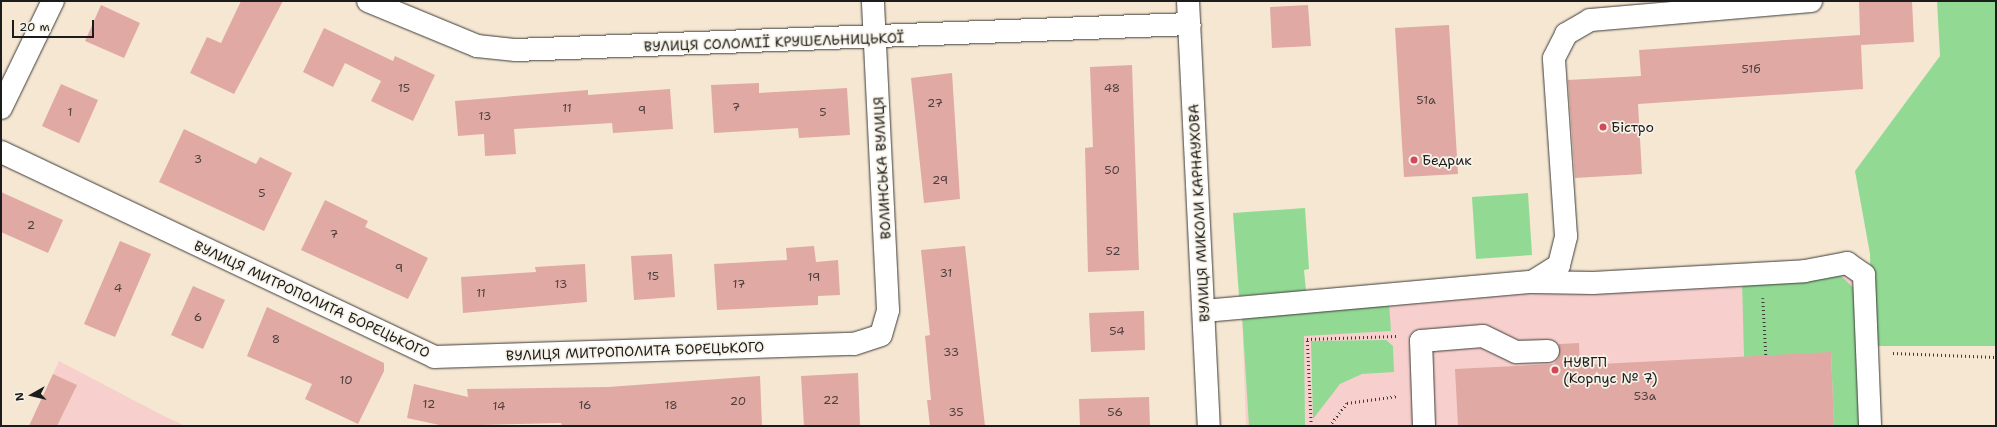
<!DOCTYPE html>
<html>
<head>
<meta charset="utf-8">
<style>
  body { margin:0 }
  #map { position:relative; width:1997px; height:427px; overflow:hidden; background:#f5e7d2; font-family:"Shantell Sans",sans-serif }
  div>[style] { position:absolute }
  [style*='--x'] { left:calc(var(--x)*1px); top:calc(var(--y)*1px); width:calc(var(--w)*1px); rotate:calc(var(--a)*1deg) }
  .built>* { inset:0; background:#f7d0cd }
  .green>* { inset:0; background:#92da94 }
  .building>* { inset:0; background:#e0a9a3 }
  .path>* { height:2.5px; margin-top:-1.25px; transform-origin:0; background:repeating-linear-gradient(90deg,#3d3a37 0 1px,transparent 0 4px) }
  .roads { filter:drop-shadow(0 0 1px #3d3a37) drop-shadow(0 0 1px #3d3a37) }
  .minor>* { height:22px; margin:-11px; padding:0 11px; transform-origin:11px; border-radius:11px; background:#fff }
  .major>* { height:22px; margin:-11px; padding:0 11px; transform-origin:11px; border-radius:11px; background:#fff }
  .dots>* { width:11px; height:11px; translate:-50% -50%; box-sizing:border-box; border:2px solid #f7f3e8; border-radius:50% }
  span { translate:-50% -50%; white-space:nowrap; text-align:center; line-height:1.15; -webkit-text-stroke:3.5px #f7f3e8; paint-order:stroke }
  .number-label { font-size:12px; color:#4d3f3e }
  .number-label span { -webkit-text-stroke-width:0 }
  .street-label { font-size:14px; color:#1c1c1c }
  .poi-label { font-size:14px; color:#1c1c1c }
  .left { translate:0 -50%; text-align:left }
  .frame { position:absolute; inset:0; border:2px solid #1c1c1c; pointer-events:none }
  .north { position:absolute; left:12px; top:375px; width:40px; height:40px; -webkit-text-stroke:3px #f7f3e8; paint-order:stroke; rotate:262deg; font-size:11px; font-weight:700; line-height:16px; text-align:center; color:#1c1c1c }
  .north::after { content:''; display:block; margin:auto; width:14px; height:18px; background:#1c1c1c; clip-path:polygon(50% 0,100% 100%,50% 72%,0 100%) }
  .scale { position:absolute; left:12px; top:20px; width:82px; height:18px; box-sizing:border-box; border:2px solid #1c1c1c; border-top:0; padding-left:5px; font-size:12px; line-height:14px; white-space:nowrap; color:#1c1c1c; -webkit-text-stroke:3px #f7f3e8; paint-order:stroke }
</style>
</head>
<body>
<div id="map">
  <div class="built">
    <div style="clip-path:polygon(1862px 267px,1868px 426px,1246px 426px,1242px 315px)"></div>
    <div style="clip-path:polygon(59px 361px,162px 415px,185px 426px,29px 426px)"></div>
  </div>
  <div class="green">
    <div style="clip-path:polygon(1937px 1px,1996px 1px,1996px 346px,1872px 346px,1870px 254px,1855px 171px,1940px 56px)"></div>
    <div style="clip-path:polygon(1528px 193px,1532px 255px,1476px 259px,1472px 197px)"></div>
    <div style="clip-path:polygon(1305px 208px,1309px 269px,1304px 270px,1306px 291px,1239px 296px,1233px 213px)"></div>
    <div style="clip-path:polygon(1841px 276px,1858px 292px,1864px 426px,1834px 426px,1831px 353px,1744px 357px,1742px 281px)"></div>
    <div style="clip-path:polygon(1389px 302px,1391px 331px,1304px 336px,1305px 426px,1249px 426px,1242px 315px)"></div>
    <div style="clip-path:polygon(1386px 340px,1393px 346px,1394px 372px,1362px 374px,1340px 384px,1313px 419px,1311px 341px)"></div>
  </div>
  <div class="building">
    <div style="clip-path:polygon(241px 1px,283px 1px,234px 94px,190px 73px,207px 37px,221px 43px)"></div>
    <div style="clip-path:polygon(1859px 1px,1912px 1px,1914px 42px,1861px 45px,1863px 89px,1638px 104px,1642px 174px,1575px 178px,1568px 80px,1641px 76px,1639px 50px,1860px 35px)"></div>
    <div style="clip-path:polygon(101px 5px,140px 23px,124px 58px,85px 41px)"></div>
    <div style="clip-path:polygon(1308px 5px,1311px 46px,1272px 48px,1270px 7px)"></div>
    <div style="clip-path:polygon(1449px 25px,1458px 174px,1404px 177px,1395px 28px)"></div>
    <div style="clip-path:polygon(324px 28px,393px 61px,395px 56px,435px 75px,413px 121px,371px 101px,381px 81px,345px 63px,333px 87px,303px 72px)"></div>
    <div style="clip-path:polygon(1132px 65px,1139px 270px,1088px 272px,1085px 148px,1093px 147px,1090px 67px)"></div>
    <div style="clip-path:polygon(952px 73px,960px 199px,924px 203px,911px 78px)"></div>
    <div style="clip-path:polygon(759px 83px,759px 93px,847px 88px,850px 135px,799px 138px,798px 128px,714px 133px,711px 85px)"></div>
    <div style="clip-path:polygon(61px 84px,98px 100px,79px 143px,42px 126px)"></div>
    <div style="clip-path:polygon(670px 89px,673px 129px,613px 133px,612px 123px,514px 129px,516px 154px,485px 156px,484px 134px,458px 136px,455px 101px,588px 90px,588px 95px)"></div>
    <div style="clip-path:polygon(184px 129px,256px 164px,260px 157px,292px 173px,264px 231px,159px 182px)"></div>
    <div style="clip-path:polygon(1px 192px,63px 220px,48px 253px,1px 232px)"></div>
    <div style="clip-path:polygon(325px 200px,368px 221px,365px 227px,428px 258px,408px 299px,301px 250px)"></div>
    <div style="clip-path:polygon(120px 241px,151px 254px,115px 337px,84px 324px)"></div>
    <div style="clip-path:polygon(814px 246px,816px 262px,838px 260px,840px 295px,818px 296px,818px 305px,717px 310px,714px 264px,787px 260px,786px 248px)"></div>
    <div style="clip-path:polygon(965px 246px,985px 426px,930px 426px,927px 400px,931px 400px,925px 336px,930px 335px,921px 250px)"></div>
    <div style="clip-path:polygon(672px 254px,675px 297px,634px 300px,631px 256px)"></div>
    <div style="clip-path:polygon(585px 264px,587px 302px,463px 313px,461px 277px,536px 272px,535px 267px)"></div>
    <div style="clip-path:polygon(193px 286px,225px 300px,203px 349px,171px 335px)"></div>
    <div style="clip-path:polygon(267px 307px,384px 363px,384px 371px,358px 424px,305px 399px,312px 384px,247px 356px)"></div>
    <div style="clip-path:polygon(1144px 311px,1145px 350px,1091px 352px,1089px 313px)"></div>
    <div style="clip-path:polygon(1579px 343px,1580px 365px,1831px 352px,1834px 426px,1458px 426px,1455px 369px,1554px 364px,1559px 357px,1559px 344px)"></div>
    <div style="clip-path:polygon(858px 373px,860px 426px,804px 426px,801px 376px)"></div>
    <div style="clip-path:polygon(53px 374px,77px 385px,57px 426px,29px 426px)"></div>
    <div style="clip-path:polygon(760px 376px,762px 426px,562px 426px,561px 423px,444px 426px,407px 418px,414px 384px,468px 397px,467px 389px,608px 387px)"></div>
    <div style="clip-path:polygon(1149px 397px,1150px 426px,1080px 426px,1079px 399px)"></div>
  </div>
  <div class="path">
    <div style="--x:1763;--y:298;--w:58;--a:87"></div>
    <div style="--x:1893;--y:353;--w:103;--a:2.2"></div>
    <div style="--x:1311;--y:426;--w:87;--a:-92.6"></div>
    <div style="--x:1307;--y:339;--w:90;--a:-1.9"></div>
    <div style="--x:1329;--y:426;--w:29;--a:-52"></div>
    <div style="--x:1347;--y:403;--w:51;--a:-7.8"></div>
    <div style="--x:1357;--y:426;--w:27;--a:0"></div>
  </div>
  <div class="roads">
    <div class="minor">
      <div style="--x:368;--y:1;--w:118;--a:22.4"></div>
      <div style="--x:477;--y:46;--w:39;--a:6"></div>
      <div style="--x:516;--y:50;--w:674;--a:-2.21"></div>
      <div style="--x:1;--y:108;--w:119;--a:-64.1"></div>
      <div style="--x:1;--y:152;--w:479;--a:25.3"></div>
      <div style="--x:434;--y:357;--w:420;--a:-1.8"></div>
      <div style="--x:854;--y:344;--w:28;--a:-18"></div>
      <div style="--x:881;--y:335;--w:26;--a:-74"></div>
      <div style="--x:888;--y:310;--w:309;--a:-92.8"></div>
      <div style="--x:1532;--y:282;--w:61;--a:0.9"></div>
      <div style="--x:1593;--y:283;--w:212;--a:-3.2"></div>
      <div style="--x:1805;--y:271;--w:43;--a:-10.8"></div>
      <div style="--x:1847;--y:263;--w:21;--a:35"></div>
      <div style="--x:1864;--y:275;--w:151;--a:87.7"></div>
      <div style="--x:1204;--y:311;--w:329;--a:-5.1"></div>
      <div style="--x:1532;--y:282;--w:32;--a:-32"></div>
      <div style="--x:1559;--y:265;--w:30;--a:-76"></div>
      <div style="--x:1566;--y:236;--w:178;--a:-93.9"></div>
      <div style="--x:1554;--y:58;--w:27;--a:-63"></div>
      <div style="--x:1566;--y:34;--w:28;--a:-30"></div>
      <div style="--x:1590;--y:20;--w:222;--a:-4.9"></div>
      <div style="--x:1424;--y:426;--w:85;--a:-92"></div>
      <div style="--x:1421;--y:341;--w:62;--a:-4.6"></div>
      <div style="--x:1483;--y:336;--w:37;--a:26"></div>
      <div style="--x:1516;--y:352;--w:32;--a:-2"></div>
    </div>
    <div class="major">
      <div style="--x:1188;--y:1;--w:426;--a:87.2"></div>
    </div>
  </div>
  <div class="dots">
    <div style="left:1603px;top:127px;background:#d1495b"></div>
    <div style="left:1414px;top:160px;background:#d1495b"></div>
    <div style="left:1555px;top:370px;background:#d1495b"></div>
  </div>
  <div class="number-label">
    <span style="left:1751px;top:70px">51б</span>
    <span style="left:404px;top:89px">15</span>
    <span style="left:1112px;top:89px">48</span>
    <span style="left:1426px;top:101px">51а</span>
    <span style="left:935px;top:104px">27</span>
    <span style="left:736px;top:108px">7</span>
    <span style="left:567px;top:109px">11</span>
    <span style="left:642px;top:111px">9</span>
    <span style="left:70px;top:113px">1</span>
    <span style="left:823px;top:113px">5</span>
    <span style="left:485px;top:117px">13</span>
    <span style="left:198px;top:160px">3</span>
    <span style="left:1112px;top:171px">50</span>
    <span style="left:940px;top:181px">29</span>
    <span style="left:262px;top:194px">5</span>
    <span style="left:31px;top:226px">2</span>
    <span style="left:334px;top:235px">7</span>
    <span style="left:1113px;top:252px">52</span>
    <span style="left:399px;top:269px">9</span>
    <span style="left:946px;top:274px">31</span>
    <span style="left:653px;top:277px">15</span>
    <span style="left:814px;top:278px">19</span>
    <span style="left:561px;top:285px">13</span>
    <span style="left:739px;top:285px">17</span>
    <span style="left:118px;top:289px">4</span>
    <span style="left:481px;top:294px">11</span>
    <span style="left:198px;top:318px">6</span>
    <span style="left:1117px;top:332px">54</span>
    <span style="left:276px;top:340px">8</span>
    <span style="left:951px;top:353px">33</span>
    <span style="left:346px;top:381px">10</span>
    <span style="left:1645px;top:397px">53а</span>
    <span style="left:831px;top:401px">22</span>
    <span style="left:738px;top:402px">20</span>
    <span style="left:429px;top:405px">12</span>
    <span style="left:585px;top:406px">16</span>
    <span style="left:671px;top:406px">18</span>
    <span style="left:499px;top:407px">14</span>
    <span style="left:956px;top:413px">35</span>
    <span style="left:1115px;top:413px">56</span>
  </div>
  <div class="street-label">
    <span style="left:774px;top:42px;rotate:-2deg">ВУЛИЦЯ СОЛОМІЇ КРУШЕЛЬНИЦЬКОЇ</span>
    <span style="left:882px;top:168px;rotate:-93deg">ВОЛИНСЬКА ВУЛИЦЯ</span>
    <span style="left:1199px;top:213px;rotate:-93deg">ВУЛИЦЯ МИКОЛИ КАРНАУХОВА</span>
    <span style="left:312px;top:299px;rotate:25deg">ВУЛИЦЯ МИТРОПОЛИТА БОРЕЦЬКОГО</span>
    <span style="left:635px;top:351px;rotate:-2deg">ВУЛИЦЯ МИТРОПОЛИТА БОРЕЦЬКОГО</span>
  </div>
  <div class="poi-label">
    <span class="left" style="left:1611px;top:127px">Бістро</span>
    <span class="left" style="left:1422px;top:160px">Бедрик</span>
    <span class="left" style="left:1563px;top:370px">НУВГП<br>(Корпус № 7)</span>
  </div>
  <div class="frame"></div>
  <div class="north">N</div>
  <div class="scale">20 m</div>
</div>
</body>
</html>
